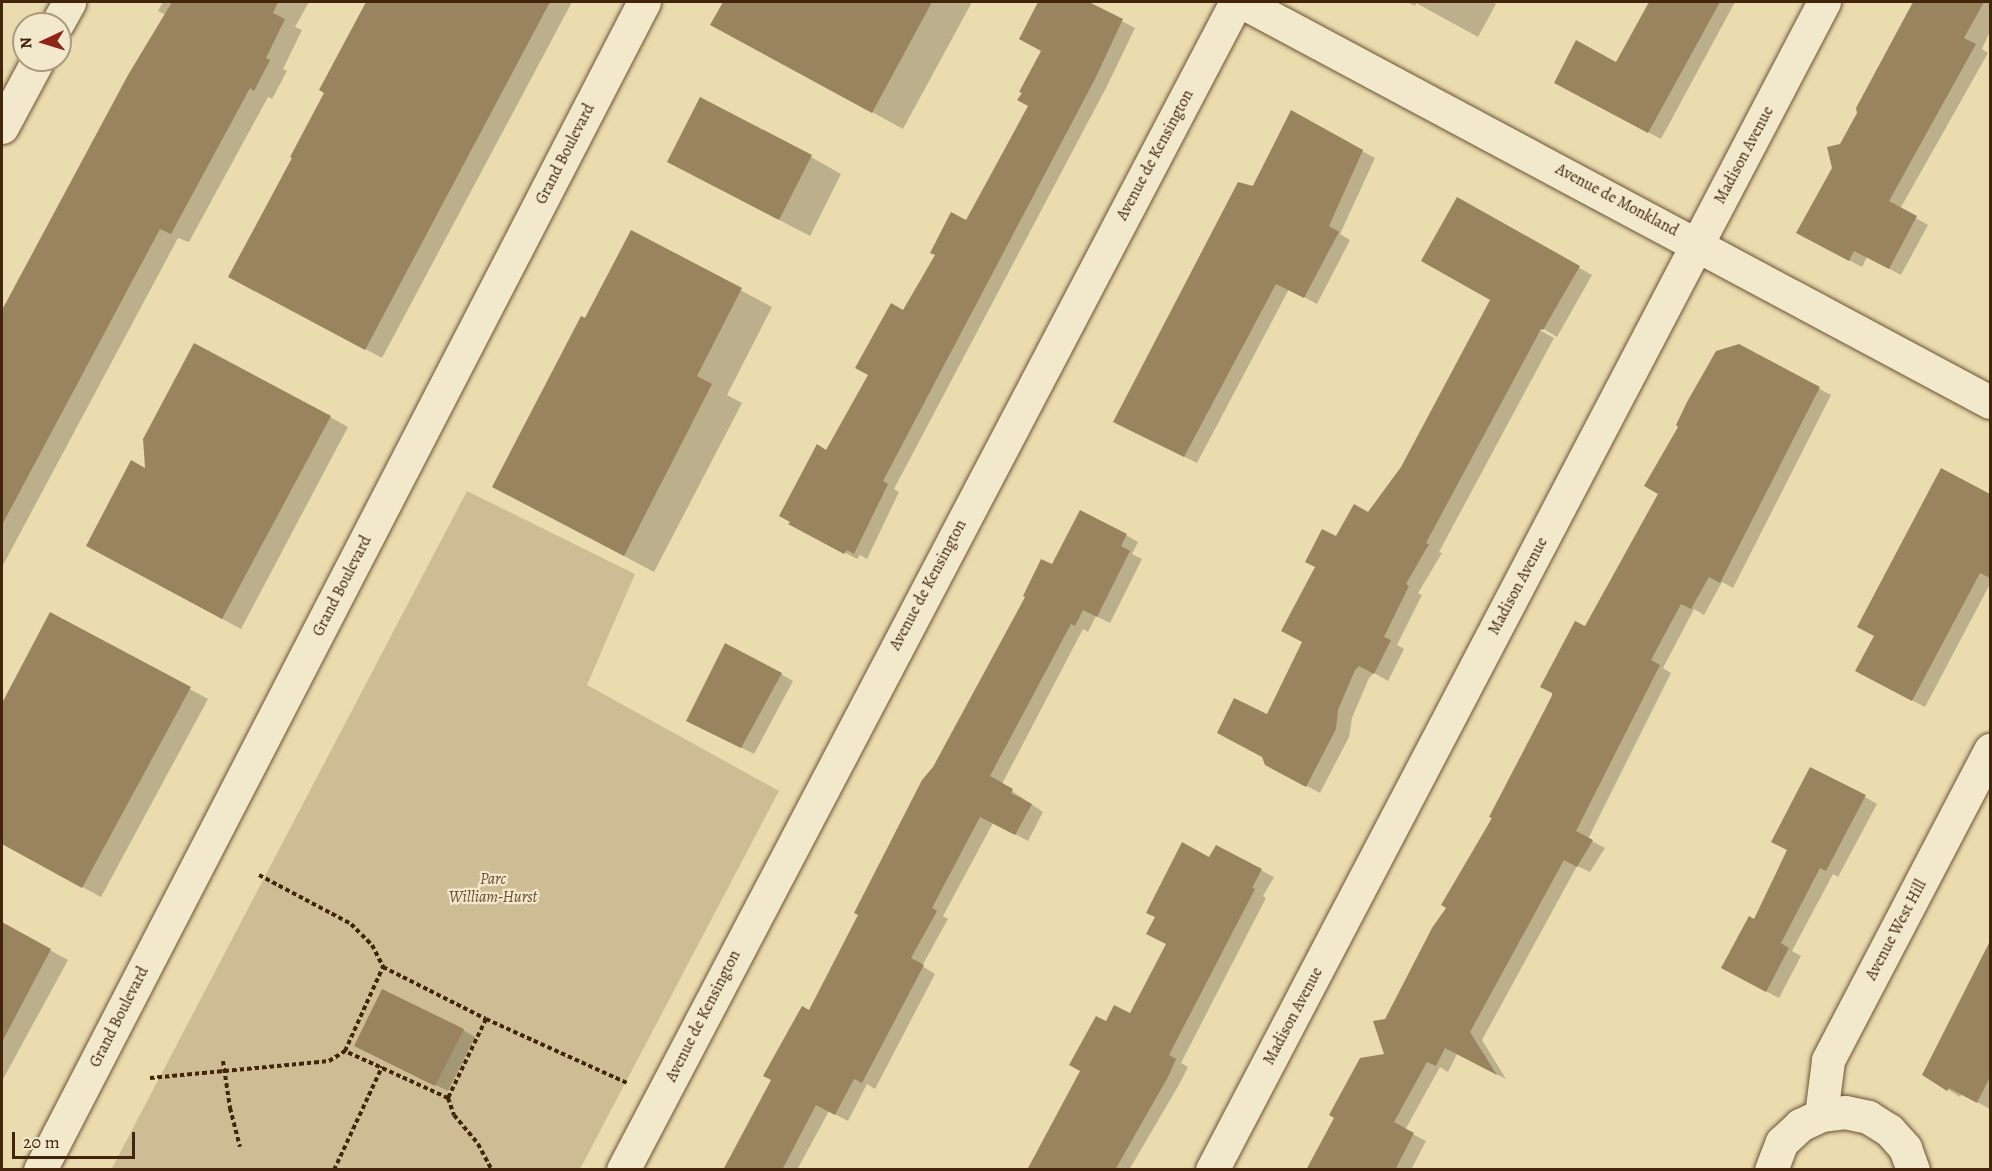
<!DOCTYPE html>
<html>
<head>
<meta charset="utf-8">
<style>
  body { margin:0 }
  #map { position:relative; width:1992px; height:1171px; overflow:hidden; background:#ebdcb0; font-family:Alegreya,serif }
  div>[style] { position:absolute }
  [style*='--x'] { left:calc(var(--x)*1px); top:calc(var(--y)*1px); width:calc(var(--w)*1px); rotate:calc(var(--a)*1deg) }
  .green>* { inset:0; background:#cebd94 }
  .shadow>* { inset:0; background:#0003 }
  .building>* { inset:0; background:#9a8460 }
  .path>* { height:4px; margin-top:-2px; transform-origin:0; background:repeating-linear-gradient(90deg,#42250a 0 4.5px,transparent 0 7.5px) }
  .roads { filter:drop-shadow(0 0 2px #6c5334) drop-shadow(0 0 2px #6c5334) }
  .minor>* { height:33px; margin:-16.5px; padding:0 16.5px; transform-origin:16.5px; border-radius:16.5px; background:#f2e8cc }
  .tertiary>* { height:33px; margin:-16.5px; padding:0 16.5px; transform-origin:16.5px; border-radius:16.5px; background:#f2e8cc }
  span { translate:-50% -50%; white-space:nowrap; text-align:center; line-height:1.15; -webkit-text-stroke:4.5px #f2e8cc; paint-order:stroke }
  .street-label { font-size:16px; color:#42250a }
  .park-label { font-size:16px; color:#654b2c; font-style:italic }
  .frame { position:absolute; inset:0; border:3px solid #42250a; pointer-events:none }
  .north { position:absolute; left:12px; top:12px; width:60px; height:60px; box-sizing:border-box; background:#f2e8cc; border:2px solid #ac9a7e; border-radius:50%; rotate:266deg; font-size:16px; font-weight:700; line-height:24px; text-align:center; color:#42250a }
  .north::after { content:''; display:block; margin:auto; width:21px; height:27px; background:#8f2418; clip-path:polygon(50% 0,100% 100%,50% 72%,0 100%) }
  .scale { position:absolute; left:12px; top:1132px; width:123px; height:27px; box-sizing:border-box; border:3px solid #42250a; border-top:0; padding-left:8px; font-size:18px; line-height:21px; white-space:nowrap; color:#42250a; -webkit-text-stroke:4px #f2e8cc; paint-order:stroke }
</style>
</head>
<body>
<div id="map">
  <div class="green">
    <div style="clip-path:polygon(467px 491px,635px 574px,587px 685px,779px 791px,580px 1169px,111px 1170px)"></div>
  </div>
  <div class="shadow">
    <div style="clip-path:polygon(163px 2px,309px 2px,295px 27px,302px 30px,283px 69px,287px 71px,272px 99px,268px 97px,189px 242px,178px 238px,2px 567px,2px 314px,129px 76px,166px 15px,158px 11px)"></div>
    <div style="clip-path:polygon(368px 2px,572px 2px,382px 358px,230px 277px,326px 92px,321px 89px)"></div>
    <div style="clip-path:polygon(725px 2px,972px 2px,903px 129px,712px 24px)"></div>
    <div style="clip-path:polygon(1045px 2px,1074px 2px,1083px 6px,1085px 2px,1135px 28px,1107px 86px,894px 489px,899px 492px,867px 559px,860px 555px,857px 559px,802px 530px,827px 452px,904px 312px,967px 222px,1029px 106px,1043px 51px,1040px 11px)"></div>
    <div style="clip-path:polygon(1407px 2px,1491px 2px,1496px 4px,1478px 37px,1416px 3px,1415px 6px)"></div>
    <div style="clip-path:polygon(1650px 2px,1735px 2px,1661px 139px,1568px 89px,1617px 64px)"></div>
    <div style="clip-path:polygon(1922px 2px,1990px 2px,1990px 31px,1982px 49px,1988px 53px,1900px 209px,1928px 225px,1901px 275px,1867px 257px,1862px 267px,1810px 240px,1841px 145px)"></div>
    <div style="clip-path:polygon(1291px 112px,1375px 158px,1340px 234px,1350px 240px,1317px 304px,1289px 289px,1197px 463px,1127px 428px)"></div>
    <div style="clip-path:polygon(811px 157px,841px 174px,810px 236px,699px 178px)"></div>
    <div style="clip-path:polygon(1457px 199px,1592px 275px,1557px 337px,1537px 325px,1536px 328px,1554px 338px,1439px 552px,1442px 553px,1418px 593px,1422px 595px,1397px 645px,1404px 649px,1388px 681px,1374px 673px,1369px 678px,1352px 718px,1349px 737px,1320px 793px,1281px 772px,1268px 716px,1304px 642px,1337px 538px,1368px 514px,1402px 467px,1492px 299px)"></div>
    <div style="clip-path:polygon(631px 232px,772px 307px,727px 395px,742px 403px,654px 572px,494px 487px)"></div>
    <div style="clip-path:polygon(1739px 346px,1831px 395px,1733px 588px,1722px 582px,1704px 615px,1694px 609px,1663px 668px,1671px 673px,1588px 839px,1605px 848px,1590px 872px,1577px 866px,1482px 1040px,1506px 1079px,1457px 1054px,1448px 1072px,1440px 1067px,1405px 1130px,1426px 1141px,1411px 1170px,1308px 1170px,1386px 1055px,1386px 1020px,1448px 907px,1585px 628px)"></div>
    <div style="clip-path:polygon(330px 417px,348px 427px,241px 629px,106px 556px,147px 470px)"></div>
    <div style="clip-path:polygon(1942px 470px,1990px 495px,1990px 584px,1925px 707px,1869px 678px,1876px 636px)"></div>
    <div style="clip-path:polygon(1126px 535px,1138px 542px,1132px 554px,1142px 559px,1110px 623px,1096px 616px,1088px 632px,1083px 629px,1002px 784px,1043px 812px,1028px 841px,993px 823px,943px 916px,948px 919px,922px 966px,935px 974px,875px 1089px,867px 1084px,848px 1121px,829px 1111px,797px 1170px,724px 1170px,810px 1012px,934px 768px,1053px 566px)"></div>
    <div style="clip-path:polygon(51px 614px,208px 699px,101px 897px,2px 844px,2px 709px)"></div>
    <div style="clip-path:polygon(781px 674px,793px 681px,754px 754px,700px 727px)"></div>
    <div style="clip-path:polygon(1865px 797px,1877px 804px,1838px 877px,1833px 874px,1792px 951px,1801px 956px,1779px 998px,1735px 975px,1755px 921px)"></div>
    <div style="clip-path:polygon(1217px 847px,1274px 877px,1263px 896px,1266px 898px,1181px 1063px,1188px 1067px,1180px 1083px,1129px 1170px,1029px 1170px,1106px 1023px,1130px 1015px)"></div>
    <div style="clip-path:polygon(2px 924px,68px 960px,2px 1081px)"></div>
    <div style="clip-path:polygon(1990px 948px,1990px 1109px,1962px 1094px,1960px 1097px,1924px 1074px)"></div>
    <div style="clip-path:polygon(463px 1030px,475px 1037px,448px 1091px,368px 1052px)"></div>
  </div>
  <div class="building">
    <div style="clip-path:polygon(172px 2px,278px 2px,273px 13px,285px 19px,266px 58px,270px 60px,254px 91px,250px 88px,171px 234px,160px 229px,2px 525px,2px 310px,128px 75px)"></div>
    <div style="clip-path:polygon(366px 2px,550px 2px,365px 350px,228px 277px,292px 158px,290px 157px,324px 93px,319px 90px)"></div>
    <div style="clip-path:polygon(723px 2px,932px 2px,872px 113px,710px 25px)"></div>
    <div style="clip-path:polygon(1038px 2px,1089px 2px,1123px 19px,1095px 79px,883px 481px,888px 484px,854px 554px,847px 550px,844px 554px,788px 524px,790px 522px,779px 516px,817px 444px,826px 450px,868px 375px,855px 368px,891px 303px,903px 310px,935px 255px,930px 253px,951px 212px,966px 220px,1028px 106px,1017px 100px,1022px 93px,1019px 92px,1041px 51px,1019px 39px)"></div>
    <div style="clip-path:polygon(1649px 2px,1720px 2px,1648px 133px,1554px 83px,1576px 40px,1616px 62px)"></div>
    <div style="clip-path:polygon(1913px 2px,1984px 2px,1964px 38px,1976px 44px,1889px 201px,1917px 216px,1889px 269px,1854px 251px,1849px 261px,1796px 233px,1832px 168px,1827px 147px,1840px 144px,1857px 113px,1856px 108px)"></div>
    <div style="clip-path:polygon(700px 97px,812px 155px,779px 220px,667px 162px)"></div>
    <div style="clip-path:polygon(1291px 110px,1363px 150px,1329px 226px,1339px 232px,1304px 298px,1276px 284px,1184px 457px,1113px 422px,1238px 182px,1253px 186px)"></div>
    <div style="clip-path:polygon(1457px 197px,1580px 266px,1543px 330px,1541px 329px,1426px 543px,1429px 544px,1406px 584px,1409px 586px,1384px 637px,1391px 640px,1374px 674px,1359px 666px,1355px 670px,1338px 710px,1336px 729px,1306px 787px,1265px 765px,1262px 757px,1217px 733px,1234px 698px,1267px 714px,1302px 642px,1281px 631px,1315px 567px,1305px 562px,1322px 529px,1336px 536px,1354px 504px,1368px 512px,1401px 467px,1490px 300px,1421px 261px)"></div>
    <div style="clip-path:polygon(631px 230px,742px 288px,697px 376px,712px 384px,624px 556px,492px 487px,581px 316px,585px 318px)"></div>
    <div style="clip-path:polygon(194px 343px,331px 416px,222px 619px,86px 546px,131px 460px,145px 468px,143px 439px)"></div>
    <div style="clip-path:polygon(1739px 344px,1820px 387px,1720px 583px,1709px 577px,1691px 609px,1681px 604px,1651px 660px,1660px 665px,1576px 831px,1593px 840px,1577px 867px,1564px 860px,1470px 1032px,1497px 1075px,1445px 1048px,1436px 1066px,1427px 1062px,1394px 1122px,1414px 1133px,1395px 1170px,1306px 1170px,1334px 1118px,1329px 1115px,1360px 1058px,1384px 1054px,1373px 1021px,1385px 1019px,1432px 928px,1446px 908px,1441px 905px,1492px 818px,1489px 817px,1552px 696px,1552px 693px,1540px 687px,1575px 621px,1585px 626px,1658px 494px,1644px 486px,1678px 427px,1676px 425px,1687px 402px,1716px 351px)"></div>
    <div style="clip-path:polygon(1941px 468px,1990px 494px,1990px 578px,1980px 573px,1912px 701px,1855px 671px,1874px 636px,1857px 627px)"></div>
    <div style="clip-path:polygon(1080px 510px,1127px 534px,1121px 546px,1130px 551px,1097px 617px,1083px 610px,1075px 626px,1071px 624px,990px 776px,1013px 789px,1011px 793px,1032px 804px,1015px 835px,980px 817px,932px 908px,937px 911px,911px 958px,924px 965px,862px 1083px,854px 1079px,835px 1115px,816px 1105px,782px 1170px,723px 1170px,771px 1080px,763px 1076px,802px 1006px,809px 1010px,858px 915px,854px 913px,922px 780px,933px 767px,1025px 597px,1023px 596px,1041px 559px,1052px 564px)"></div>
    <div style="clip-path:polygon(50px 612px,191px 687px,82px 888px,2px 844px,2px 703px)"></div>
    <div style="clip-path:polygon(725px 643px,782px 673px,741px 748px,686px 721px)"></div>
    <div style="clip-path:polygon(1810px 767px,1866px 795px,1826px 871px,1820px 868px,1781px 943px,1789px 948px,1766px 992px,1721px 968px,1749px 916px,1754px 919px,1787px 850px,1771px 842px)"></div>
    <div style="clip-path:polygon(1182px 842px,1209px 857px,1216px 845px,1262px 869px,1252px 888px,1255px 889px,1169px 1055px,1176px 1059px,1168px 1077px,1115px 1170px,1027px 1170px,1080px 1071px,1069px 1065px,1096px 1016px,1106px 1021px,1114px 1005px,1130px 1013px,1166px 944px,1146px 934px,1155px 917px,1146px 913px)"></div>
    <div style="clip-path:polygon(2px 922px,51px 949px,2px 1042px)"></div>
    <div style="clip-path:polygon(1990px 941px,1990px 1077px,1977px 1103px,1949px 1088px,1947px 1091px,1922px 1075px)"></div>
    <div style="clip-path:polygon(382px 989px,464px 1029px,435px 1086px,354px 1046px)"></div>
  </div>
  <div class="path">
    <div style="--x:259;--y:875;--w:104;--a:28"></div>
    <div style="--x:351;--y:924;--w:30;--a:45"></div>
    <div style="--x:372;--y:945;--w:25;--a:63"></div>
    <div style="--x:383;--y:967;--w:115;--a:26.8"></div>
    <div style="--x:486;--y:1019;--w:88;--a:115.7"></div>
    <div style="--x:448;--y:1098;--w:113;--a:-155.5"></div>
    <div style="--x:345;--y:1051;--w:92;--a:-65.7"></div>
    <div style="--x:486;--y:1019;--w:155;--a:24.4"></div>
    <div style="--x:223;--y:1061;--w:48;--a:81.5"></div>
    <div style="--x:230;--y:1108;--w:40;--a:75.6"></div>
    <div style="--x:150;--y:1078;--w:180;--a:-5.4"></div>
    <div style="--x:329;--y:1061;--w:19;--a:-32"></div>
    <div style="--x:448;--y:1098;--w:18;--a:71"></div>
    <div style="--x:454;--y:1115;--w:38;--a:50"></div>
    <div style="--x:478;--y:1144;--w:30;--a:62"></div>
    <div style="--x:334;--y:1170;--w:114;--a:-65"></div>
  </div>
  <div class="roads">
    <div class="minor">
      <div style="--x:57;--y:24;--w:25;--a:-61"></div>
      <div style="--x:2;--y:127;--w:76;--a:-61.8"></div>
      <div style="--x:1821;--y:1115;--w:55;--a:-82.7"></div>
      <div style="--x:1828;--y:1060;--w:350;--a:-62.4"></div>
      <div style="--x:623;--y:1170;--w:1319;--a:-62.31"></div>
      <div style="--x:1212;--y:1170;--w:1319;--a:-62.35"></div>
      <div style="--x:1771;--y:1170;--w:30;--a:-69"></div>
      <div style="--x:1782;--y:1142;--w:25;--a:-43"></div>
      <div style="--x:1800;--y:1125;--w:23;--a:-25"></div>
      <div style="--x:1821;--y:1115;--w:24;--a:-7"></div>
      <div style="--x:1845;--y:1112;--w:24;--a:12"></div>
      <div style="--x:1868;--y:1117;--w:25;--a:32"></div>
      <div style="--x:1889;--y:1130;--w:24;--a:48"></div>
      <div style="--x:1905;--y:1148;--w:23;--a:70"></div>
    </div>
    <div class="tertiary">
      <div style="--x:1242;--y:2;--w:848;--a:28.14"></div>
      <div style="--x:40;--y:1170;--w:1315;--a:-62.66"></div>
    </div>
  </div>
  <div class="street-label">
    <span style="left:565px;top:154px;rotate:-63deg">Grand Boulevard</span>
    <span style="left:1155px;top:155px;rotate:-62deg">Avenue de Kensington</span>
    <span style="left:1744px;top:155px;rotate:-62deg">Madison Avenue</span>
    <span style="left:1617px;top:200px;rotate:28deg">Avenue de Monkland</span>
    <span style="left:928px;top:585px;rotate:-62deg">Avenue de Kensington</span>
    <span style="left:342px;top:586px;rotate:-63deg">Grand Boulevard</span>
    <span style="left:1518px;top:586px;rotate:-62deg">Madison Avenue</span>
    <span style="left:1896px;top:930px;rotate:-62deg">Avenue West Hill</span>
    <span style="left:703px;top:1016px;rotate:-63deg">Avenue de Kensington</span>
    <span style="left:1293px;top:1016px;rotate:-62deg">Madison Avenue</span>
    <span style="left:119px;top:1017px;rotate:-63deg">Grand Boulevard</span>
  </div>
  <div class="park-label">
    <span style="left:493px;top:888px">Parc<br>William-Hurst</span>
  </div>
  <div class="frame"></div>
  <div class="north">N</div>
  <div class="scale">20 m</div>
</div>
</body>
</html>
